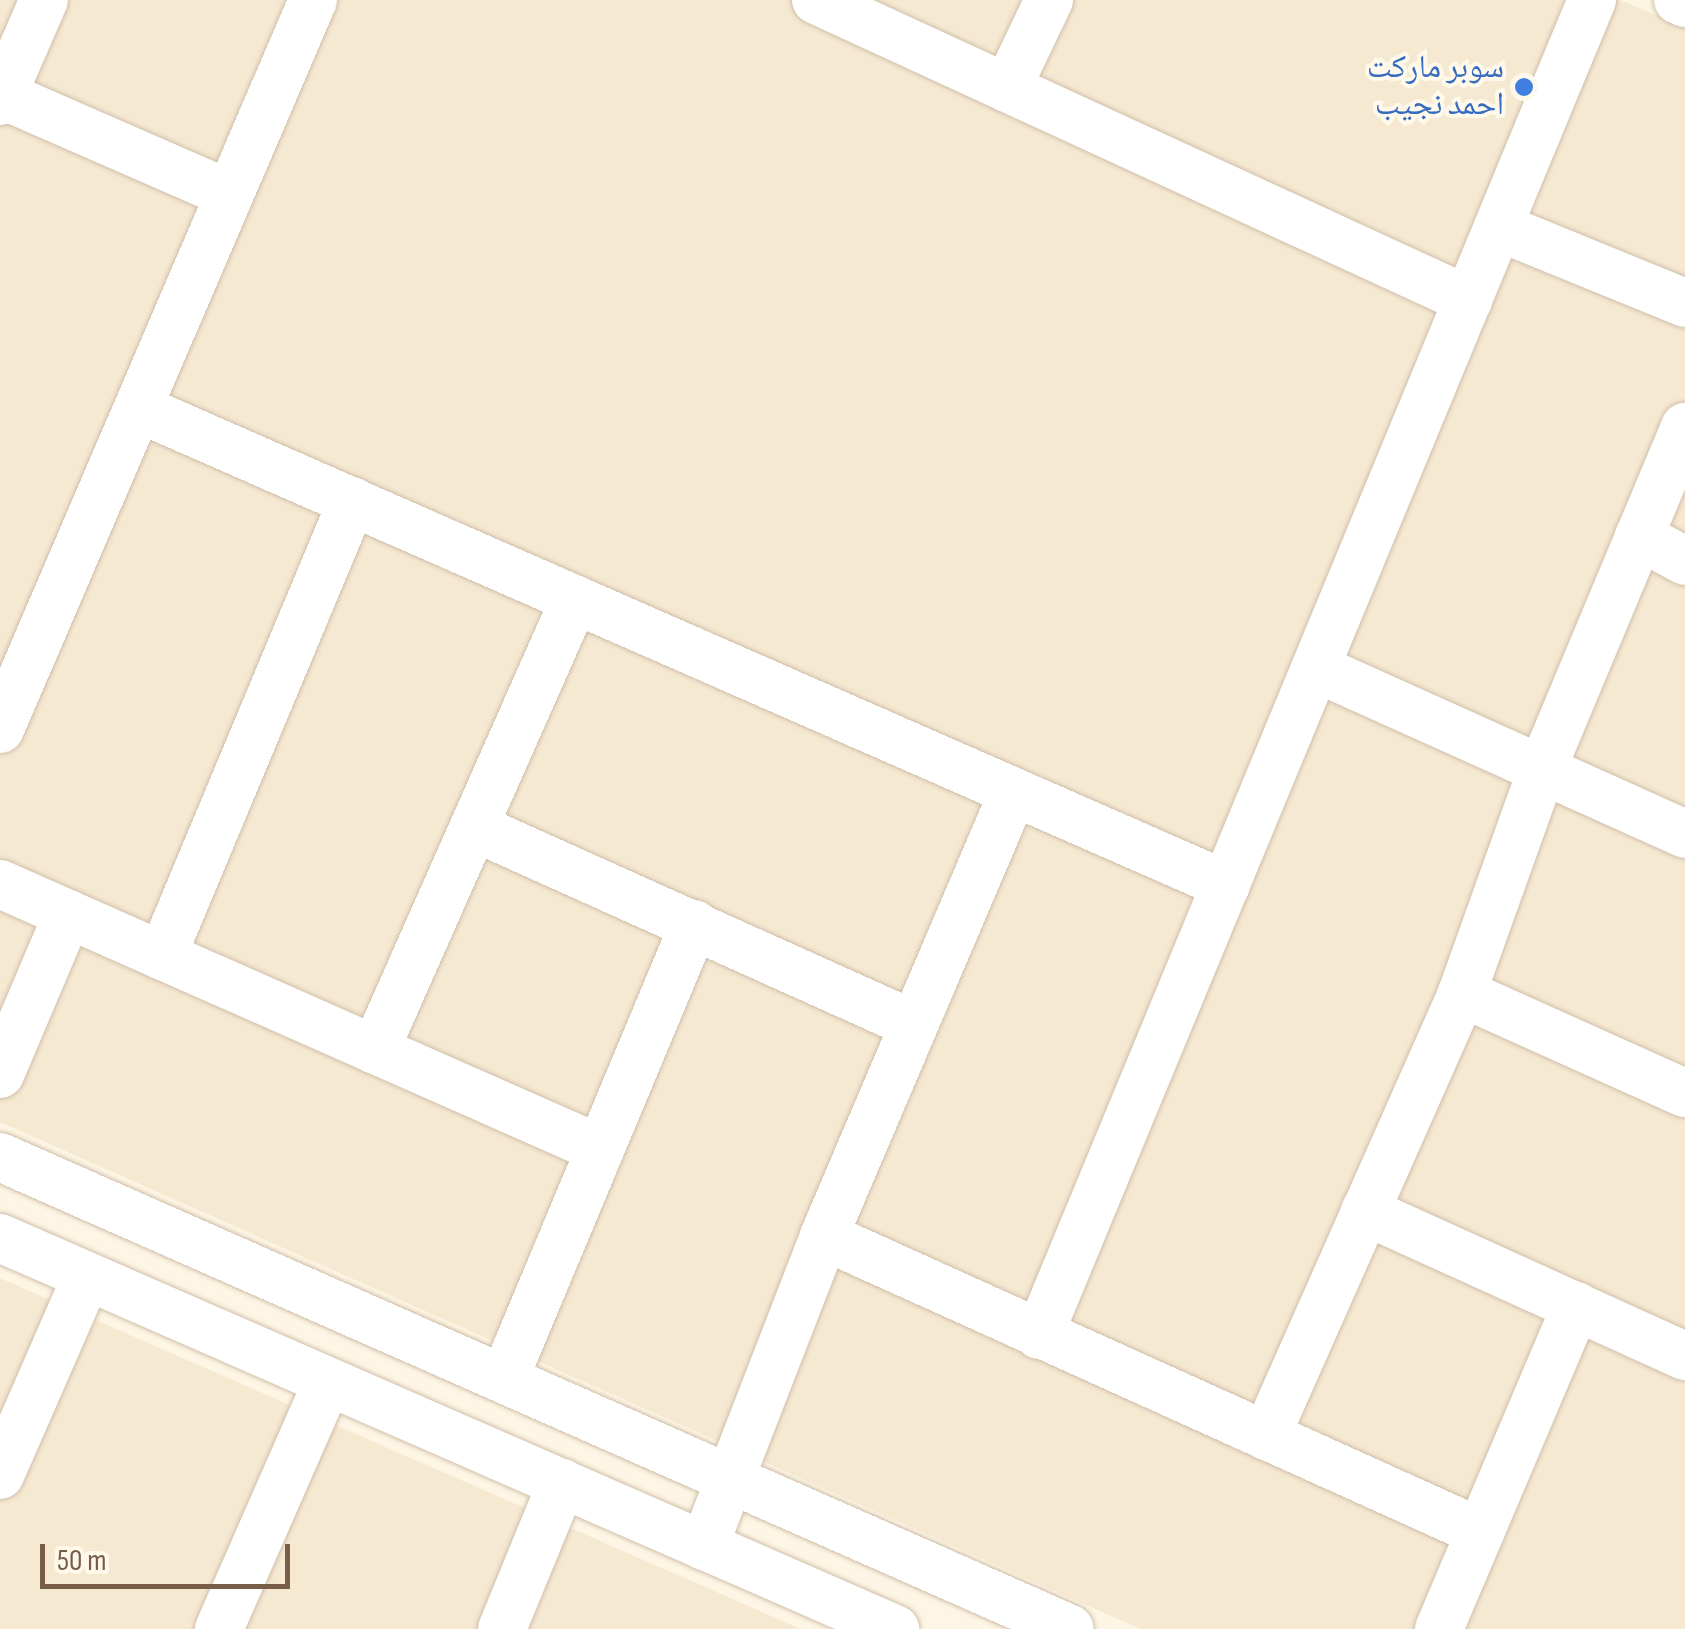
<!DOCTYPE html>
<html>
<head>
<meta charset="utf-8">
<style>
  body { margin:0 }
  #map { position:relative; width:1685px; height:1629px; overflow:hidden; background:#fdf6e4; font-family:"Sofia Sans Condensed","Noto Naskh Arabic",sans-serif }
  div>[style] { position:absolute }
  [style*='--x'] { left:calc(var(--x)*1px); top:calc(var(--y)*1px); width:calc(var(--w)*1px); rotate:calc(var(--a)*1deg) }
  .residential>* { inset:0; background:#f6e9d2 }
  .roads { filter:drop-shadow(0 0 2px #d0bfaa) drop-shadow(0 0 2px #d0bfaa) }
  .minor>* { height:48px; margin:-24px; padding:0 24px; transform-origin:24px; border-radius:24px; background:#fff }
  .dots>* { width:28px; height:28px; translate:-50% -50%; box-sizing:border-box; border:5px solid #fff9ec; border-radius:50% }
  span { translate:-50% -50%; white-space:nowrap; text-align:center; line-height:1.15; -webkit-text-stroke:8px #fff9ec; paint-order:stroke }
  .shop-label { font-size:32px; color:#366cbe }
  .right { translate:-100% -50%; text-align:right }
  .scale { position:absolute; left:40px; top:1544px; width:250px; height:45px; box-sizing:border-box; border:5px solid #785e48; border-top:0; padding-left:12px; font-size:30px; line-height:35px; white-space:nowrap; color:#785e48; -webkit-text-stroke:8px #fff9ec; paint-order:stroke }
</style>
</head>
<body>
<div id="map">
  <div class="residential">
    <div style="clip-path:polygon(0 0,1620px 0,1685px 27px,1685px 1629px,1140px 1629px,0 1122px)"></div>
    <div style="clip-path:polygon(0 1278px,801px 1629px,0 1629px)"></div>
  </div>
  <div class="roads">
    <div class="minor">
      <div style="--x:816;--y:0;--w:718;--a:24.71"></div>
      <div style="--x:1678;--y:0;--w:8;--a:23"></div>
      <div style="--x:1007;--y:88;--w:98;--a:-64.5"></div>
      <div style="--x:0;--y:94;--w:250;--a:23.6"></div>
      <div style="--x:0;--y:101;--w:110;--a:-66.5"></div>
      <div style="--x:1499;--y:227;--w:201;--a:22.2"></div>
      <div style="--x:138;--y:408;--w:1188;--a:23.67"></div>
      <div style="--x:1639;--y:536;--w:52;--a:28.5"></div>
      <div style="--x:1316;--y:668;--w:405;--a:24.2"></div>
      <div style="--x:0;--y:729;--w:793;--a:-66.76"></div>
      <div style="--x:474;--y:827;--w:482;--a:24.2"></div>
      <div style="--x:0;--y:884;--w:656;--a:23.83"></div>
      <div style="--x:162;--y:956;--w:493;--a:-67.3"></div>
      <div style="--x:1462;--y:993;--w:244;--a:24.2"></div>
      <div style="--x:375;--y:1050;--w:493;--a:-66.1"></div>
      <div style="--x:0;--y:1074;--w:174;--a:-67"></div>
      <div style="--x:0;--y:1157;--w:1169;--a:23.8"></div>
      <div style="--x:1365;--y:1211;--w:351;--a:24.4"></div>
      <div style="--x:824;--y:1236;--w:720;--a:24.29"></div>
      <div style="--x:0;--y:1238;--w:977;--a:23.6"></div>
      <div style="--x:1039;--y:1335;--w:1445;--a:-67.5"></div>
      <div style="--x:504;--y:1379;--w:493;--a:-67.3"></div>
      <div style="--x:1266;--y:1436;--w:484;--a:-66.1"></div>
      <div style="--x:1462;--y:993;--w:238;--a:-70.3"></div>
      <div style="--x:1542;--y:769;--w:371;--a:-67.3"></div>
      <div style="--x:0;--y:1475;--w:215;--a:-66.4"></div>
      <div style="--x:704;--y:1546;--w:332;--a:-68.8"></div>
      <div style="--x:824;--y:1236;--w:483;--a:-66.9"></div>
      <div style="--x:219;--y:1629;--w:269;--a:-66.3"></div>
      <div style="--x:502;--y:1629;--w:158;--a:-67.7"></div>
      <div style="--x:1439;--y:1629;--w:351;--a:-67"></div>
    </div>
  </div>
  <div class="dots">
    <div style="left:1524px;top:87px;background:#3f7fe0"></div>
  </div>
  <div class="shop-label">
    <span class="right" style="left:1504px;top:87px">سوبر ماركت<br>احمد نجيب</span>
  </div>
  <div class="scale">50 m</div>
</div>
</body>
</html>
